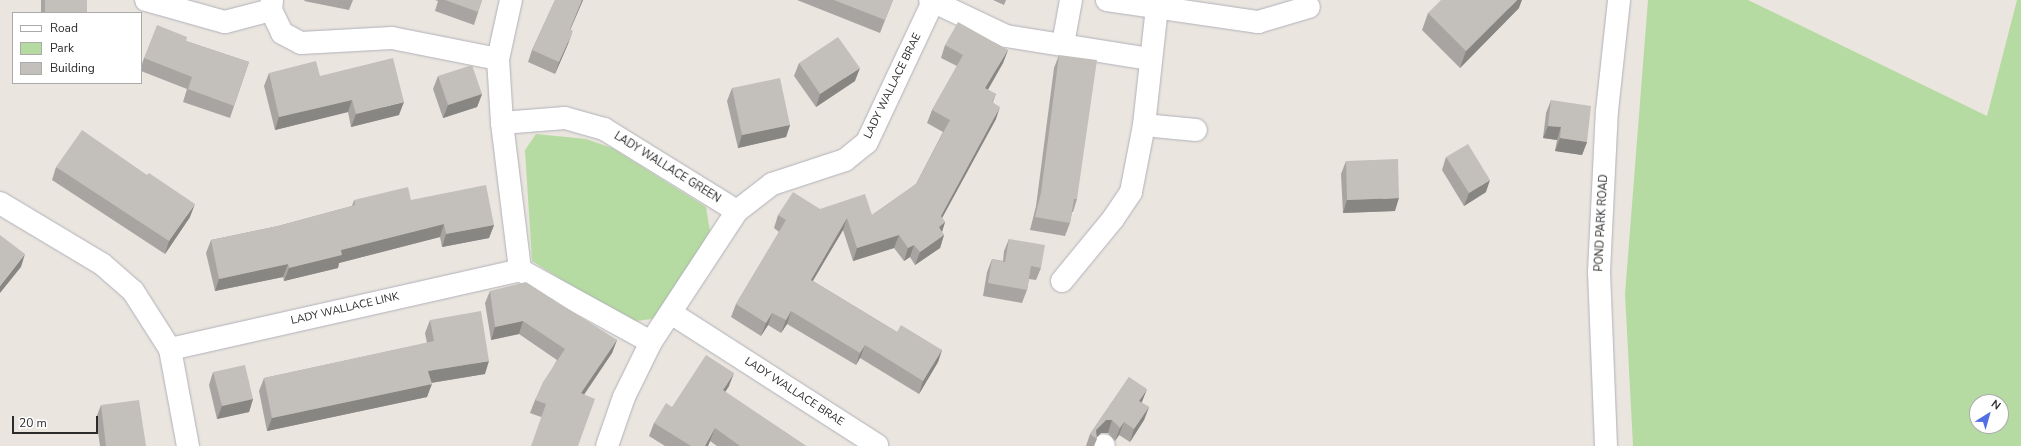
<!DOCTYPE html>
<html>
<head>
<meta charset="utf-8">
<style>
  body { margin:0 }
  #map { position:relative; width:2021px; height:446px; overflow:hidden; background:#ebe5df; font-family:"Nunito Sans",sans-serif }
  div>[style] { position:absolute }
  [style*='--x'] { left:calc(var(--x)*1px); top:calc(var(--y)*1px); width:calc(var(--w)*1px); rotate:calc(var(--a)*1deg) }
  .green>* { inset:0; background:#b6dba2 }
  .roads { filter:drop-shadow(0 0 1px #afb1b9) drop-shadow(0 0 1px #afb1b9) }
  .street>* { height:22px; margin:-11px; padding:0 11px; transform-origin:11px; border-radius:11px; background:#fff }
  .secondary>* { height:22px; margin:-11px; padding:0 11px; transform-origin:11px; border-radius:11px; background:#fff }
  .wall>* { inset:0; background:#a8a4a1 }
  .shaded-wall>* { inset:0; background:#888683 }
  .building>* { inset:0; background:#c3bfbb }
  span { translate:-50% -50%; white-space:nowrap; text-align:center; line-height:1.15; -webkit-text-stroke:3px #fff; paint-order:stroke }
  .street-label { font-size:11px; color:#2b2b2b }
  .legend { position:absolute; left:12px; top:12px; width:130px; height:72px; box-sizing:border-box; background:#fff; border:1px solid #aaa; margin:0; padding:5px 7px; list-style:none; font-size:12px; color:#2b2b2b }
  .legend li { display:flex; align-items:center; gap:8px; height:20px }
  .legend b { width:20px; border:1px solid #aaa }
  .north { position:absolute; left:1969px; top:394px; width:40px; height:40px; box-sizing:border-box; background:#fff; border:1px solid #aaa; border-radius:50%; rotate:37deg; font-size:11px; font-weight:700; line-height:16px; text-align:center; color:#2b2b2b }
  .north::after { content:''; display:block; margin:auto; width:14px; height:18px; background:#526fe4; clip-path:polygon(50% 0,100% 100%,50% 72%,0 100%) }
  .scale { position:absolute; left:12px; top:416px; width:86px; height:18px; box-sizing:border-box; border:2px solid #2b2b2b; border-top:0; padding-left:5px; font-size:12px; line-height:14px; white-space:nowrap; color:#2b2b2b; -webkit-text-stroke:3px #fff; paint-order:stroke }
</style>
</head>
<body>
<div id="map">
  <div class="green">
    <div style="clip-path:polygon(evenodd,1648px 0,1748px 0,1987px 116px,2017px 0,2021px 0,2021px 446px,1633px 446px,1625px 294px,1648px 0,1977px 402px,2001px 402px,2001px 426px,1977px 426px,1977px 402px)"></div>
    <div style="clip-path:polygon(536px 134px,586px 139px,612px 148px,706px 207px,710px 231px,659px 318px,629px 322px,532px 261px,525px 150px)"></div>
  </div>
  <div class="roads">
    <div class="street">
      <div style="--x:146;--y:0;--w:82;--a:15.6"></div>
      <div style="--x:225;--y:22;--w:48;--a:-14.6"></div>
      <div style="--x:272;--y:0;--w:10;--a:96"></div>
      <div style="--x:271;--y:10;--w:25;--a:64"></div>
      <div style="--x:282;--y:33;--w:21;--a:28"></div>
      <div style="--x:301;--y:43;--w:91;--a:-3.1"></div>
      <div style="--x:392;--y:38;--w:108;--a:11.2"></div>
      <div style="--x:511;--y:0;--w:60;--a:102.4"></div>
      <div style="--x:498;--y:59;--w:64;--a:86.4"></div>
      <div style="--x:502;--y:123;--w:148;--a:83"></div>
      <div style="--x:930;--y:0;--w:84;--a:25.3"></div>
      <div style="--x:1006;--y:36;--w:146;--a:9.1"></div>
      <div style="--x:1107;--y:0;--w:153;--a:8.3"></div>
      <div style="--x:1258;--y:22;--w:53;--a:-16.4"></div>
      <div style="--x:1063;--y:44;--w:45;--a:-79.7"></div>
      <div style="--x:502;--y:123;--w:63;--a:-4.5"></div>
      <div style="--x:565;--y:118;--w:41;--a:15.8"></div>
      <div style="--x:604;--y:129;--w:156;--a:31.7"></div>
      <div style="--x:1144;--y:125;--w:52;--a:5.5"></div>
      <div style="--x:0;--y:203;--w:119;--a:30.9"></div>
      <div style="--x:102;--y:264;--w:41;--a:41.1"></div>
      <div style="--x:133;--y:291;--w:69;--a:57.5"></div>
      <div style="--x:170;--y:349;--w:99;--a:79.5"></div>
      <div style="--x:520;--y:270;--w:149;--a:28.8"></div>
      <div style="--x:1062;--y:281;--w:80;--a:-50.6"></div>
      <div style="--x:1113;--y:219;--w:32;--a:-56"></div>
      <div style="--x:1131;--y:192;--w:68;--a:-79"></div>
      <div style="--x:1144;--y:125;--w:118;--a:-83.7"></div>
      <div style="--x:671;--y:313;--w:245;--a:32.7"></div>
      <div style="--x:170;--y:349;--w:359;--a:-12.7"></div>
      <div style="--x:607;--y:446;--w:52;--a:-70.9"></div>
      <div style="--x:624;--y:397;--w:61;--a:-63.9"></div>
      <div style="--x:651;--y:342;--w:157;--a:-56.7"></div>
      <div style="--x:737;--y:211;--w:44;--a:-37.6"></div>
      <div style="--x:772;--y:184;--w:77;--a:-18.2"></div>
      <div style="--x:845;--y:160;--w:28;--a:-39"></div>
      <div style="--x:867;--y:142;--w:155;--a:-64.8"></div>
      <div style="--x:1103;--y:446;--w:1;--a:-45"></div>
    </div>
    <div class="secondary">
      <div style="--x:1606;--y:446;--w:174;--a:-92.3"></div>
      <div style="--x:1599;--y:272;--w:161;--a:-87.2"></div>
      <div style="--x:1607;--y:111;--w:112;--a:-83.8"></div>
    </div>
  </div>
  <div class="wall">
    <div style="clip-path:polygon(41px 0,87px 0,87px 13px,41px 13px)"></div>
    <div style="clip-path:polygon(305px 0,353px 0,349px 10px,304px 1px)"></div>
    <div style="clip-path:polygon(435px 0,482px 0,474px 25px,435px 11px,438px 1px)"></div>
    <div style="clip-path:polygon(555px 0,583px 0,570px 30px,568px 44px,555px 74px,528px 62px,532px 50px)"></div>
    <div style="clip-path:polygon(797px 0,893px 0,880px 33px)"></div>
    <div style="clip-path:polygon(993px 0,1006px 0,1004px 5px)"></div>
    <div style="clip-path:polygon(1519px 8px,1460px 68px,1422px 30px,1428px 13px)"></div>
    <div style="clip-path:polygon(186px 41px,249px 62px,230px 118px,183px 102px,187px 89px,141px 71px,141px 67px,144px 58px)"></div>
    <div style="clip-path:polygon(945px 45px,1008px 50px,1003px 63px,988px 90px,996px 94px,993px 102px,996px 119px,942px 218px,945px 222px,942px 232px,944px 235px,940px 248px,915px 265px,910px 257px,904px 261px,894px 248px,853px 261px,843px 230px,813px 281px,897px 332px,942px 350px,938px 362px,919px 394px,860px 358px,856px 365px,787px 324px,781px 333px,768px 325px,761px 336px,731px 317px,736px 304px,779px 232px,774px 228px,778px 215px,820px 209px,872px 215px,916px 184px,943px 132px,927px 123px,932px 110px,957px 66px,941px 58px)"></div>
    <div style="clip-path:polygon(1059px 55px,1077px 199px,1073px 212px,1072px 212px,1070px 223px,1065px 236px,1030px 230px,1036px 206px,1054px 68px)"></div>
    <div style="clip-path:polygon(799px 63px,855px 81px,816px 107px,794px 76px)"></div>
    <div style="clip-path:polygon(269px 73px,320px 76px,399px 115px,351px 127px,348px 112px,275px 130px,264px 86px)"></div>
    <div style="clip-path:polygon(438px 76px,482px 94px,477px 107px,443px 118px,433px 89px)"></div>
    <div style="clip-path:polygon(732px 88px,790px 125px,786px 137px,738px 148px,727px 101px)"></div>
    <div style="clip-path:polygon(1551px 100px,1587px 142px,1582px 155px,1555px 151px,1557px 140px,1543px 138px,1546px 113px)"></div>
    <div style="clip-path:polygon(1446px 157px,1486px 192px,1464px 206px,1442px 170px)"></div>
    <div style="clip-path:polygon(1346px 161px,1395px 211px,1343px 213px,1341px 174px)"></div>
    <div style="clip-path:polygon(56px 167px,190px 217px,165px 254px,52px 180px)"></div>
    <div style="clip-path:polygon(354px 200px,411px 200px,494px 225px,489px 238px,442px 247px,440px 237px,339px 263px,338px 268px,284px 281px,283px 277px,215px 291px,206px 253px,211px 240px,278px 226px,352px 206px)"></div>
    <div style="clip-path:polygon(1009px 239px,1041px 268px,1036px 280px,1029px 279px,1027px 290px,1022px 303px,983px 296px,987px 272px,992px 259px,1003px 261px,1004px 251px)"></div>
    <div style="clip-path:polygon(490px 291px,617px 340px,612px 353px,584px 395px,541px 417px,530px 413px,535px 400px,557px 360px,519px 334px,491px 340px,485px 303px)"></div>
    <div style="clip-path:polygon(430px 320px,485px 374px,431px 383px,427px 397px,267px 431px,259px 391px,264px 378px,427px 343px,425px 333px)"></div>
    <div style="clip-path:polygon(213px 372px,253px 399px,249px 412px,217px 419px,209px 385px)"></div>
    <div style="clip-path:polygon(1129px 377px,1142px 403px,1149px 407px,1144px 420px,1130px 442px,1119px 435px,1115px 441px,1108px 433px,1101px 433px,1097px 437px,1097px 439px,1094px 446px,1086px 446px,1090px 434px)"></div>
    <div style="clip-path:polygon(729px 386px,725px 392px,806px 446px,717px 446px,710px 441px,708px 446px,665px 446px,649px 436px,654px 423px,672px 407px)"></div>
    <div style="clip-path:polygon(101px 405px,145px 446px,100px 446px,96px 418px)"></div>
  </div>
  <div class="shaded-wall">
    <div style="clip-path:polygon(582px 0,583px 0,565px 42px,570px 29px)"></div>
    <div style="clip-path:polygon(1517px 0,1522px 0,1519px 8px,1460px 68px,1466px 51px)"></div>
    <div style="clip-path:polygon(573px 31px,568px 44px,555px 74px,559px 62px)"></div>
    <div style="clip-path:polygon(1008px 50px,1003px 63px,981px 101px,985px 88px)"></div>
    <div style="clip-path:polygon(860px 68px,855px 81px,816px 107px,820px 94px)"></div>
    <div style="clip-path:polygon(482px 94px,477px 107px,443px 118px,448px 105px)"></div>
    <div style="clip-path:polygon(352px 100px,348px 112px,275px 130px,279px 117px)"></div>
    <div style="clip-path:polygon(404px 102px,399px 115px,351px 127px,356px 114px)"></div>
    <div style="clip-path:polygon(1000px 107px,996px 119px,936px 229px,941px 216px)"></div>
    <div style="clip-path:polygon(790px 125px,786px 137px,738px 148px,742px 135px)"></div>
    <div style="clip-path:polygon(1548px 126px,1561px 127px,1557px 140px,1543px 138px)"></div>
    <div style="clip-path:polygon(1560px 138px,1587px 142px,1582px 155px,1555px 151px)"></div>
    <div style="clip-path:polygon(1490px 180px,1486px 192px,1464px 206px,1469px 193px)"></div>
    <div style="clip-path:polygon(1399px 198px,1395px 211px,1343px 213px,1347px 200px)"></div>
    <div style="clip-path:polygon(195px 204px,190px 217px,165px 254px,169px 241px)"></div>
    <div style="clip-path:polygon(847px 218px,843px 230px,806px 292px,811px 280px)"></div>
    <div style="clip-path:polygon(945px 222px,941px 235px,939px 227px)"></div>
    <div style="clip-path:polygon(444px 224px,440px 237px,339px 263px,338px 268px,284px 281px,289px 268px,341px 250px)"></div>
    <div style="clip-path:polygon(494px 225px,489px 238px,442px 247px,446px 234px)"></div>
    <div style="clip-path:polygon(899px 235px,894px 248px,853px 261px,857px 248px)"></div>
    <div style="clip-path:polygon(944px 235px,940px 248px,915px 265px,920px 252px)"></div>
    <div style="clip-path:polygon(914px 245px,910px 257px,904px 261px,908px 248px)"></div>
    <div style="clip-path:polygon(25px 254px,21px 267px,0 293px,0 286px)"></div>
    <div style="clip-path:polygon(288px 264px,283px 277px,215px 291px,219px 279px)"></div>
    <div style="clip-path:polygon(791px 311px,787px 324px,781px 333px,786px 320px)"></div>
    <div style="clip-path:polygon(772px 313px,768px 325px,761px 336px,766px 323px)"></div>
    <div style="clip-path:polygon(523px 321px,519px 334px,491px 340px,495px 327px)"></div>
    <div style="clip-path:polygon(617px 340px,612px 353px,576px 406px,581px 393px)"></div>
    <div style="clip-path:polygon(865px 345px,860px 358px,856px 365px,860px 353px)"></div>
    <div style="clip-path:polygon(942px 350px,938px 362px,919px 394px,923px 381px)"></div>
    <div style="clip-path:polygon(489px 361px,485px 374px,424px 384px,428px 371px)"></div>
    <div style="clip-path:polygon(734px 373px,729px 386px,718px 403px,723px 390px)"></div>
    <div style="clip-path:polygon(432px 384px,427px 397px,267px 431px,272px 418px)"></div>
    <div style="clip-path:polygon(1147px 389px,1142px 402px,1134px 413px,1139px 401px)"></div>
    <div style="clip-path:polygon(253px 399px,249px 412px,217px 419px,222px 406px)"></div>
    <div style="clip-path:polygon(1149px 407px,1144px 420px,1130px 442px,1134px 429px)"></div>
    <div style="clip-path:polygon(1106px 420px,1112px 420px,1108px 433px,1101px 433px,1096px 438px,1096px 430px)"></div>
    <div style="clip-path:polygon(1124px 422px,1119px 435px,1115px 441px,1120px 428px)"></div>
    <div style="clip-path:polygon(715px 428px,710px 441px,708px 446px,705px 446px)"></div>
  </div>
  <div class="building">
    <div style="clip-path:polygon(45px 0,87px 0,87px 13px,45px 13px)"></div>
    <div style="clip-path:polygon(445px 0,482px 0,478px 12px)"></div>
    <div style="clip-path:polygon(555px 0,582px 0,570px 29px,573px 31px,559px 62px,532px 50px)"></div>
    <div style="clip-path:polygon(834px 0,893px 0,885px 20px)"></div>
    <div style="clip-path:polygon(1441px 0,1517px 0,1466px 51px,1428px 13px)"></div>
    <div style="clip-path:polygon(958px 22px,1008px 50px,985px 88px,996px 94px,992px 102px,1000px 107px,941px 216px,945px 222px,939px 227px,944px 235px,920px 252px,914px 245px,908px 248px,899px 235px,857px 248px,847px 218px,811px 280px,897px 332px,901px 325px,942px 350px,923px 381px,865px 345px,860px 353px,791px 311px,786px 320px,772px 313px,766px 323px,736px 304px,786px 220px,778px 215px,793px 192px,820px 209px,865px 194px,872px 215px,916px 184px,950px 120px,932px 110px,963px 55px,945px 45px)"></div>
    <div style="clip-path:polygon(157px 25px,187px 37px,186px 41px,249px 62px,234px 106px,188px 89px,192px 77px,144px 58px)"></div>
    <div style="clip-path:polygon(838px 37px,860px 68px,820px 94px,799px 63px)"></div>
    <div style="clip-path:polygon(1059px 55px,1097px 60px,1077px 199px,1074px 199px,1070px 223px,1035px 217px,1041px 193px)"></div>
    <div style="clip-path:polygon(393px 58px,404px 102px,356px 114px,352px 100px,279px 117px,269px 73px,316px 61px,320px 76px)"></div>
    <div style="clip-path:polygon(472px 65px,482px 94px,448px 105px,438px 76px)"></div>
    <div style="clip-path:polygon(780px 78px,790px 125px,742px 135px,732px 88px)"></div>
    <div style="clip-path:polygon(1551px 100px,1591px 106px,1587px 142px,1560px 138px,1561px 127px,1548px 126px)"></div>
    <div style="clip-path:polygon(82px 130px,147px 175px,149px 173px,195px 204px,169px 241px,56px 167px)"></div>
    <div style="clip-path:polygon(1468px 144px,1490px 180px,1469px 193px,1446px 157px)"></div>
    <div style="clip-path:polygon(1398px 159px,1399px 198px,1347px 200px,1346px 161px)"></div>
    <div style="clip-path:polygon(486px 185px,494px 225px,446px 234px,444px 224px,341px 250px,342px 255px,289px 268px,288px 264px,219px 279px,211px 240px,278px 226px,355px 205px,354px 200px,408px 187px,411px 200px)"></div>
    <div style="clip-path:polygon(0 235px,25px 254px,0 286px)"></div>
    <div style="clip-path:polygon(1009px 239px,1045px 245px,1041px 268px,1031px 266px,1027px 290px,988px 283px,992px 259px,1005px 262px)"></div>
    <div style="clip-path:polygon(526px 282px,617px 340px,581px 393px,595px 399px,578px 446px,531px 446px,546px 404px,535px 400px,543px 382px,565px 349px,523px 321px,495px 327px,490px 291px)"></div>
    <div style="clip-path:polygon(481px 311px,489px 361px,428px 371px,432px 384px,272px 418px,264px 378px,434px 341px,430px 320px)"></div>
    <div style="clip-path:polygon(706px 355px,734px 373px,723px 390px,806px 446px,740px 446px,715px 428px,705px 446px,691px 446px,654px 423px,666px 403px,672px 407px)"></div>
    <div style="clip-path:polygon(245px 365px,253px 399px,222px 406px,213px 372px)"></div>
    <div style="clip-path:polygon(1129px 377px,1147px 389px,1139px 401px,1149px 407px,1134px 429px,1124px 422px,1120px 428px,1112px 420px,1106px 420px,1096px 430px,1097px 439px,1090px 434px)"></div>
    <div style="clip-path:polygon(139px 400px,146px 446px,106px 446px,101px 405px)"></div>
  </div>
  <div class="street-label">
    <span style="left:893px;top:86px;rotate:-64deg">LADY WALLACE BRAE</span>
    <span style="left:667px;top:168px;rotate:32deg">LADY WALLACE GREEN</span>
    <span style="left:1602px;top:223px;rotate:-87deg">POND PARK ROAD</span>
    <span style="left:345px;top:309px;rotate:-13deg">LADY WALLACE LINK</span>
    <span style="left:794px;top:392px;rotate:33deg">LADY WALLACE BRAE</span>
  </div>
  <ul class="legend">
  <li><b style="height:5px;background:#fff"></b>Road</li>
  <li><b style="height:11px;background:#b6dba2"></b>Park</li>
  <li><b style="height:11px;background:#c3bfbb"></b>Building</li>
  </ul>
  <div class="north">N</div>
  <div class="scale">20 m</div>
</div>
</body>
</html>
